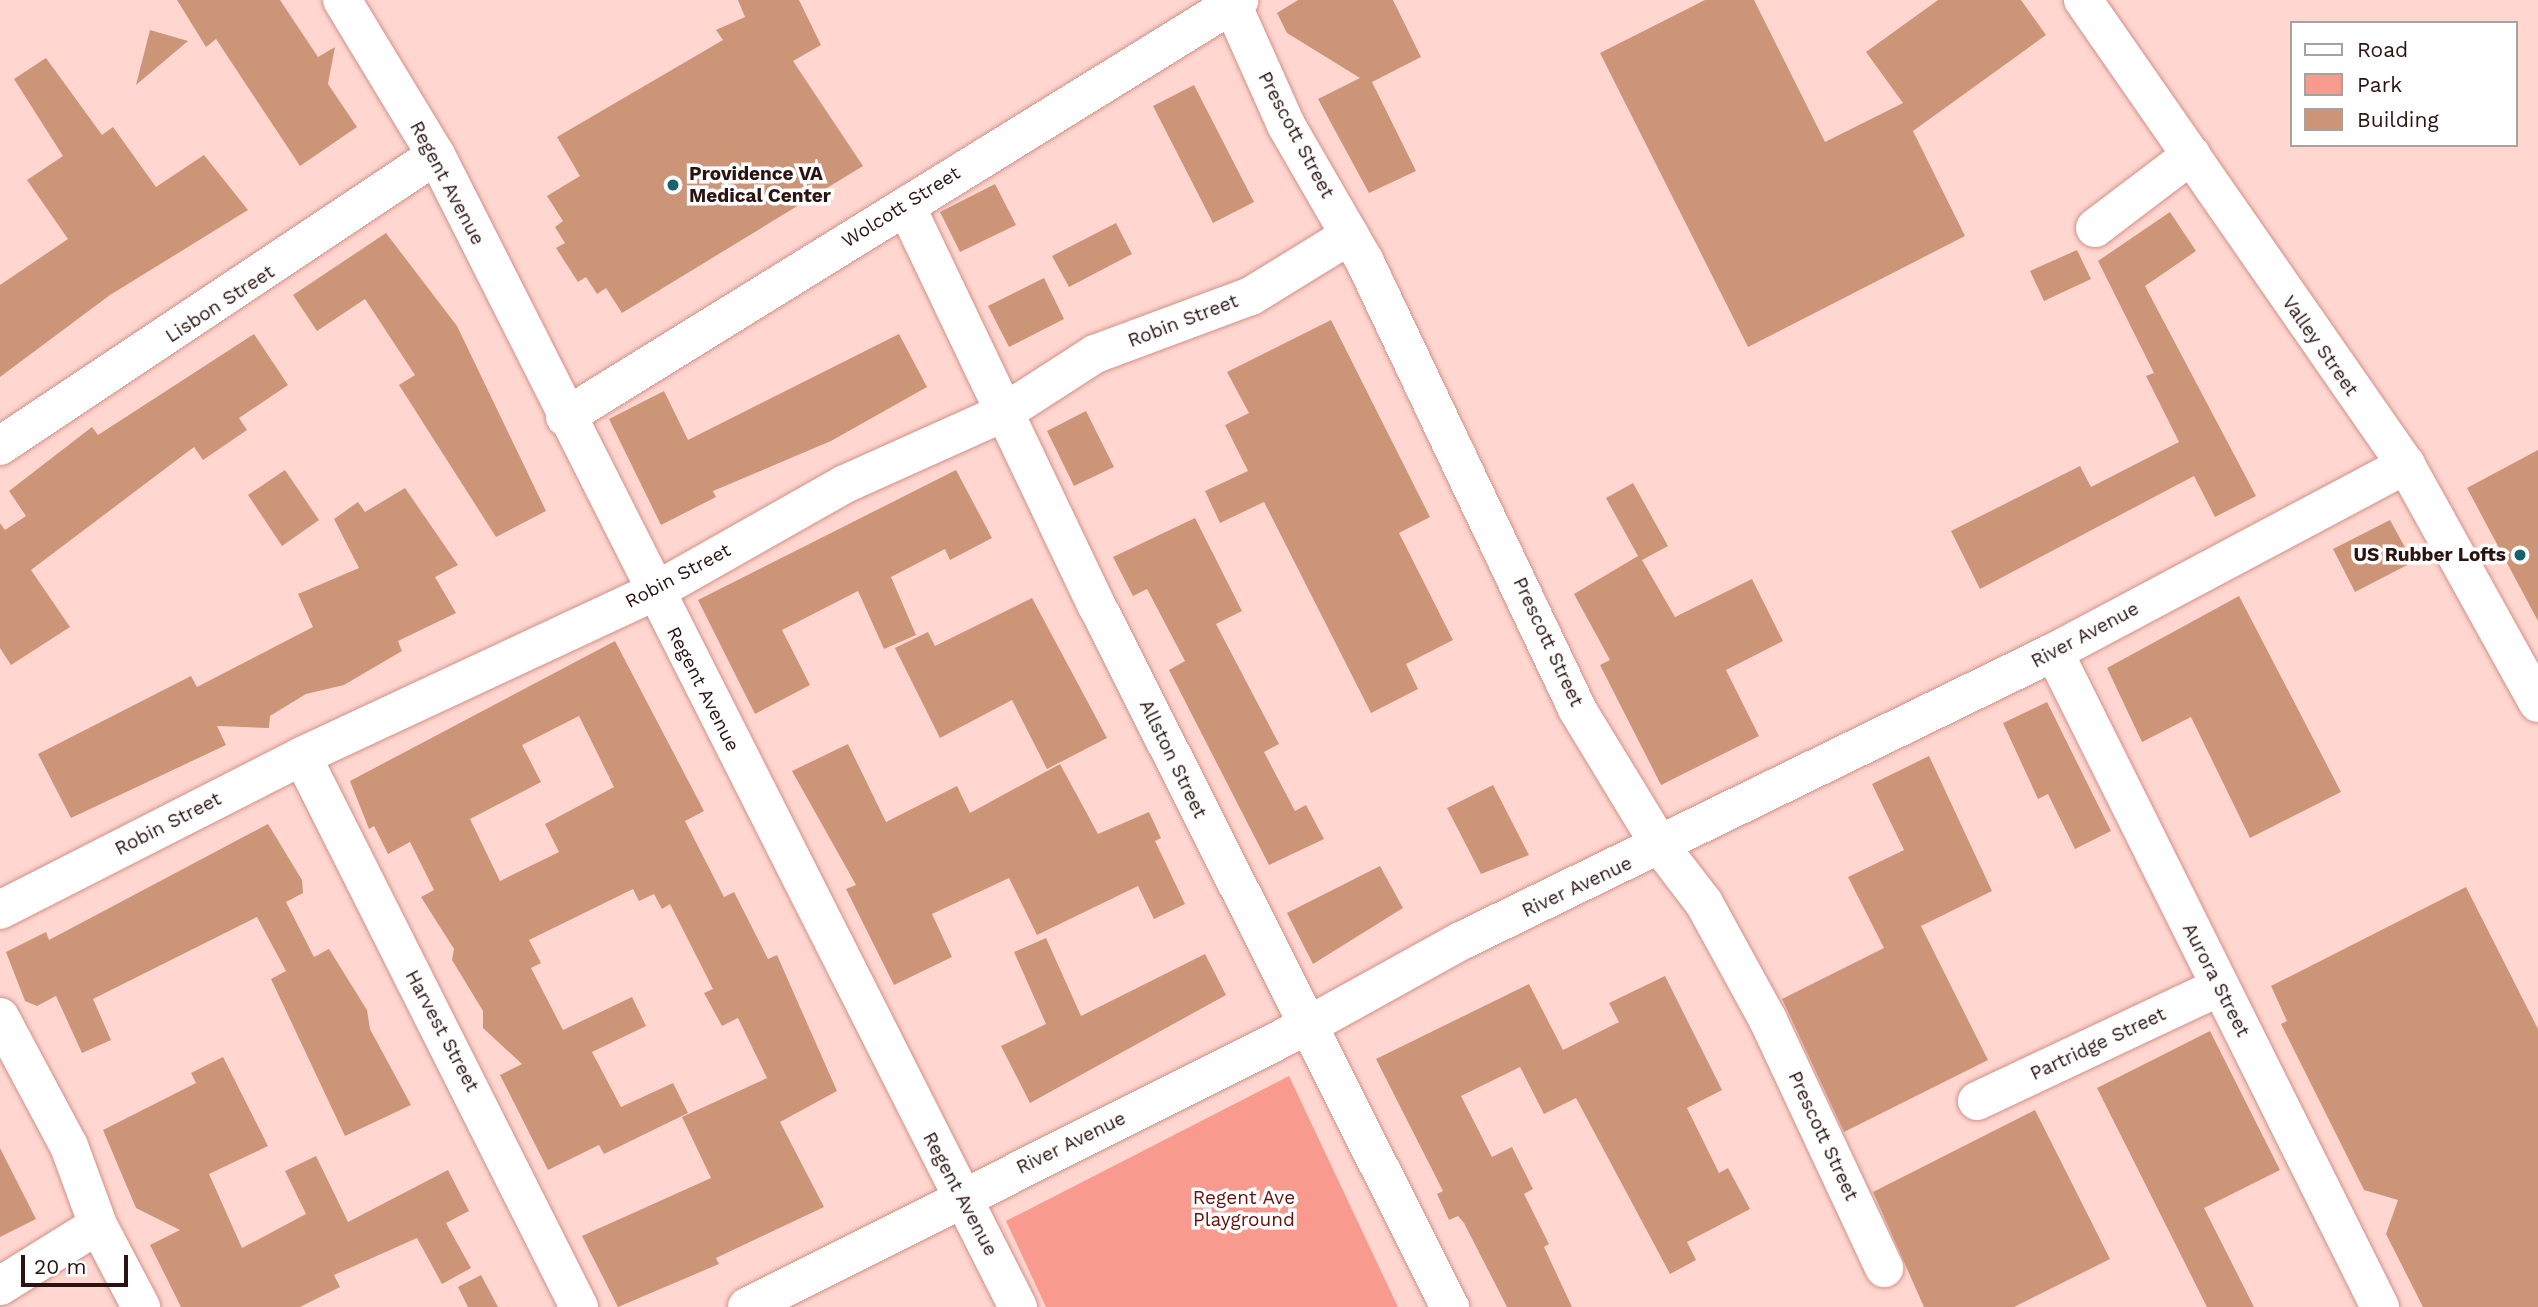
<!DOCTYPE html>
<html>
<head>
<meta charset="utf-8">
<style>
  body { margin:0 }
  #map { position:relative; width:2538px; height:1307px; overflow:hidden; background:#ffd6d0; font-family:"Work Sans",sans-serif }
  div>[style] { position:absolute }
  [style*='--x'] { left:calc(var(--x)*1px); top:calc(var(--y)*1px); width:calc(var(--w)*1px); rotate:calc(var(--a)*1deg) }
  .green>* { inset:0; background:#f99a8e }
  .building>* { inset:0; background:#cc9578 }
  .roads { filter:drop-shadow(0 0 2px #d19289) drop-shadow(0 0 2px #d19289) }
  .street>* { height:38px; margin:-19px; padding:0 19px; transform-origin:19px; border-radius:19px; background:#fff }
  .secondary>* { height:38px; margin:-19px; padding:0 19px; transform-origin:19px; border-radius:19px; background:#fff }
  .dots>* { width:19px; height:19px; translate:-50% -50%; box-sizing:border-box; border:4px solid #fff; border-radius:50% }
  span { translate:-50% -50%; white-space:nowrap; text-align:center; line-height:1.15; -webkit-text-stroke:7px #fff; paint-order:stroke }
  .street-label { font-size:19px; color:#2a1310 }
  .poi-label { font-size:19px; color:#2a1310; font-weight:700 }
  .left { translate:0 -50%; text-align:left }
  .right { translate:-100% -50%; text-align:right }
  .park-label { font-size:19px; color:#670d0a }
  .legend { position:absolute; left:2290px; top:21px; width:228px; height:126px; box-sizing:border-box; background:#fff; border:2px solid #aaa19f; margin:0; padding:9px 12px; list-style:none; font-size:21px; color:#2a1310 }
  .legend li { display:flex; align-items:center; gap:14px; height:35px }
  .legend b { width:35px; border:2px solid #aaa19f }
  .scale { position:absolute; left:21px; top:1255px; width:107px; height:32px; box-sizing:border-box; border:4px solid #2a1310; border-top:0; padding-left:9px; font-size:21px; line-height:24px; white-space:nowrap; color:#2a1310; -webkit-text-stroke:5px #fff; paint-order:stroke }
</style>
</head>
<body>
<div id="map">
  <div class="green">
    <div style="clip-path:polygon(1289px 1076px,1398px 1307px,1046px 1307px,1006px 1221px)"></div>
  </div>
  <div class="building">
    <div style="clip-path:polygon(177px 0,280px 0,318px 57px,335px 47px,328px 84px,357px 127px,300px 166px,216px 39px,206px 47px)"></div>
    <div style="clip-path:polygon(738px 0,799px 0,821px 45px,793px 61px,863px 166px,622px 313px,606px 288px,597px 294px,586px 277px,578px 282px,556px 248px,565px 243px,555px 227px,563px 221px,547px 196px,580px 176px,557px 137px,723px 40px,716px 30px,745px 17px)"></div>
    <div style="clip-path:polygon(1298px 0,1393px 0,1421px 57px,1372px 82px,1416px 171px,1369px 193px,1318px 99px,1360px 78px,1287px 33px,1277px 13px)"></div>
    <div style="clip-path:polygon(1705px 0,1754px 0,1825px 142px,1903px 103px,1866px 52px,1938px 0,2021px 0,2046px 35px,1913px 131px,1965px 236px,1748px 347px,1600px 53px)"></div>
    <div style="clip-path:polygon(150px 30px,188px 41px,136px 85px)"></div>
    <div style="clip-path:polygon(46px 58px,102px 135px,113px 127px,156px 187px,204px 155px,248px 210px,110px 295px,0 377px,0 285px,68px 239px,27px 180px,63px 156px,14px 79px)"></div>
    <div style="clip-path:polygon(1194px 85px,1254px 202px,1213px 223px,1153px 106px)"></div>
    <div style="clip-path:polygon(995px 184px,1016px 225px,960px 252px,940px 212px)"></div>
    <div style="clip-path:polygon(2170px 212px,2196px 251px,2145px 286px,2256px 496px,2215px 517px,2194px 476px,1980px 589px,1951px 531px,2080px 466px,2091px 487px,2179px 442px,2146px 376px,2154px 373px,2098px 261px)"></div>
    <div style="clip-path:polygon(1116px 223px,1132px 254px,1069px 287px,1052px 256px)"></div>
    <div style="clip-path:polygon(386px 233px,457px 326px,546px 511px,496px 537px,399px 385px,415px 375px,365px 299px,317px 331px,293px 295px)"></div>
    <div style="clip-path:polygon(2077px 250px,2091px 279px,2044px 301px,2030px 271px)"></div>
    <div style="clip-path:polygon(1044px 278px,1064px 319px,1009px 347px,988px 306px)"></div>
    <div style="clip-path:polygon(1331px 320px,1430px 517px,1399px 533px,1453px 640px,1406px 664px,1418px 689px,1371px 713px,1264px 502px,1220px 523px,1205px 491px,1248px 471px,1225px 425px,1249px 413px,1227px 372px)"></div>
    <div style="clip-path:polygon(254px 334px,288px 385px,239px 418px,247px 430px,203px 460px,194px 447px,31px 570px,70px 627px,11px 665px,0 648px,0 523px,5px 530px,26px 516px,9px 491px,92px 427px,98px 435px)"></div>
    <div style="clip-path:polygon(899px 334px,927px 387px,831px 441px,713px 491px,716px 497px,661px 525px,609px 419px,664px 391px,688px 440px)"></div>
    <div style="clip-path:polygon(1086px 411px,1114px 467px,1074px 486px,1047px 431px)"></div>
    <div style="clip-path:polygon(2538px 450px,2538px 621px,2467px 488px)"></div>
    <div style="clip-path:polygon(285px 470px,319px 520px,282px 546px,248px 495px)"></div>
    <div style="clip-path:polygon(956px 470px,992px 538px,950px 560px,945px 549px,891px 577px,916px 635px,884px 649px,858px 591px,782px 630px,810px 685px,755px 714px,698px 600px)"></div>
    <div style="clip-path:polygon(1633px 483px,1668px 546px,1642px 560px,1675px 617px,1752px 579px,1783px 641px,1726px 670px,1759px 736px,1661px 785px,1600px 665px,1610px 660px,1574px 594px,1638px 556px,1606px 498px)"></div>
    <div style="clip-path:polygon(405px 488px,458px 565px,435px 577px,456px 613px,398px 641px,402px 651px,344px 685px,306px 694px,270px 716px,269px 728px,217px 726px,226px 745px,71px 818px,38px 754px,191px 676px,197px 687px,313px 627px,298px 594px,359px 568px,334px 519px,358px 502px,365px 512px)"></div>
    <div style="clip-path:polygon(1195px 518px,1242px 611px,1216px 624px,1279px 744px,1264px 752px,1295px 811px,1306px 805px,1324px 839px,1269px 865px,1169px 670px,1185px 661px,1147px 589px,1133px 596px,1113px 557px)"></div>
    <div style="clip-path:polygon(2390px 520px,2413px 562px,2355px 592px,2333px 549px)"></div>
    <div style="clip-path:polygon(2239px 596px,2341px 792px,2250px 838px,2191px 717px,2142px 742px,2107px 668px)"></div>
    <div style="clip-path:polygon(1032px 598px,1107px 738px,1047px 769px,1012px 700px,940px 738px,895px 648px,928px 632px,935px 646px)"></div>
    <div style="clip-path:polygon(evenodd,615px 641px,704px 811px,685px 821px,724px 897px,734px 892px,768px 959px,777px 955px,837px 1091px,780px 1122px,824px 1207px,716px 1258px,719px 1264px,618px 1307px,582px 1236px,711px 1178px,682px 1117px,767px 1078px,738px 1018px,722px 1026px,704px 993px,713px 989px,670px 904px,662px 909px,654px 894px,639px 901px,633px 889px,529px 940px,541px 963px,531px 968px,563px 1030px,632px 997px,646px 1026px,592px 1052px,621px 1107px,673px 1083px,688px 1113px,604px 1154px,599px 1145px,548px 1170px,500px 1075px,522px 1064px,483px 1028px,483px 1011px,452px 960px,454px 949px,421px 897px,434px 890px,410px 842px,388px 854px,374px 826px,369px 829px,350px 781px,615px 641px,579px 716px,614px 787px,545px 824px,559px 852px,500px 881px,470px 819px,541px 782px,522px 745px,579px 716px)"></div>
    <div style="clip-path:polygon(2047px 702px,2111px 831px,2075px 849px,2048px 794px,2038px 799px,2003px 723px)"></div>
    <div style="clip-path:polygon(848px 744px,886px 822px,957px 786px,970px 813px,1060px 764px,1098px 834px,1149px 812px,1161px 838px,1155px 841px,1185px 904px,1154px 919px,1138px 886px,1037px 935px,1009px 878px,932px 914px,952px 957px,894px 985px,846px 889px,856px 885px,792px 771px)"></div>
    <div style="clip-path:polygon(1929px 756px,1992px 891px,1921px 926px,1988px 1060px,1844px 1132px,1782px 999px,1884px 948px,1848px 877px,1904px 850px,1872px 784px)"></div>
    <div style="clip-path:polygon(1493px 785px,1529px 855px,1481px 874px,1447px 808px)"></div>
    <div style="clip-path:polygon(268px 824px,302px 880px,303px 893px,286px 902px,314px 957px,329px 949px,367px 1010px,370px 1029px,411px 1105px,345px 1136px,271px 979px,286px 971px,257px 917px,93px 999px,111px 1040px,82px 1053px,56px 996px,37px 1006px,25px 1001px,6px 952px,46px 932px,49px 940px)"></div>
    <div style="clip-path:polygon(1380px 866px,1403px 908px,1313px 964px,1287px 913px)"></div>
    <div style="clip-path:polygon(2466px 887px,2538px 1029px,2538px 1307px,2423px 1307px,2386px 1234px,2398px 1200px,2364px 1190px,2281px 1024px,2287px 1021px,2271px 986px)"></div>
    <div style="clip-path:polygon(1046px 938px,1081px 1016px,1205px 954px,1226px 995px,1030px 1103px,1001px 1046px,1046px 1024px,1014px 952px)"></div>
    <div style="clip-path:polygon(1665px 976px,1722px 1090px,1687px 1108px,1719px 1173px,1728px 1168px,1750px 1209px,1687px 1242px,1696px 1260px,1670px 1274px,1576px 1098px,1544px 1114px,1520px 1067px,1461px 1096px,1492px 1157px,1512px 1147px,1533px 1189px,1524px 1194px,1549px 1244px,1544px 1247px,1572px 1307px,1507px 1307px,1464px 1223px,1458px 1216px,1449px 1220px,1437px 1194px,1443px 1191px,1376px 1059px,1529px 984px,1563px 1050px,1619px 1022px,1609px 1003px)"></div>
    <div style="clip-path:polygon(2210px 1031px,2280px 1170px,2204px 1208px,2254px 1307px,2207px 1307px,2097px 1088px)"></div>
    <div style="clip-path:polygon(223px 1057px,268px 1146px,209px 1174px,242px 1248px,306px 1214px,285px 1171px,316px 1156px,348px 1222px,448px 1170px,469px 1211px,446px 1223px,471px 1268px,442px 1284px,417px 1238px,334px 1275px,340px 1287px,300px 1307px,181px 1307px,150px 1245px,180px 1230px,136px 1208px,103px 1130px,196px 1083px,191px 1073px)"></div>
    <div style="clip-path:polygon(2035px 1110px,2110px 1259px,2014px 1307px,1924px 1307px,1873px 1192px)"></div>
    <div style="clip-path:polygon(0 1148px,36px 1219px,0 1237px)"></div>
    <div style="clip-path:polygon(481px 1275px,498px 1307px,468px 1307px,458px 1287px)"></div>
  </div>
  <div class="roads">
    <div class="street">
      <div style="--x:342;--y:0;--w:181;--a:58.8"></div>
      <div style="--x:436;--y:155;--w:1291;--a:63.2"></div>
      <div style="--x:1232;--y:4;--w:133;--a:65.9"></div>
      <div style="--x:1286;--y:125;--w:158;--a:60"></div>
      <div style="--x:1365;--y:262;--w:495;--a:64.6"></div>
      <div style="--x:1577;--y:709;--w:162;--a:58.7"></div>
      <div style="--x:1661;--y:847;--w:71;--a:52.5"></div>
      <div style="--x:1704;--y:903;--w:133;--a:61.3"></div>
      <div style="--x:1768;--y:1020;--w:274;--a:64.9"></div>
      <div style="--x:906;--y:206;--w:445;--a:64.5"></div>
      <div style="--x:1098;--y:608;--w:783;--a:63.27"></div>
      <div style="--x:2095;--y:228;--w:121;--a:-37.2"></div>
      <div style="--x:565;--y:417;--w:793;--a:-31.74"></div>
      <div style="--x:0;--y:446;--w:524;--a:-33.72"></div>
      <div style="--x:2054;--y:652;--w:732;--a:63.54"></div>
      <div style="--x:302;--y:756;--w:617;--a:63.31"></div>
      <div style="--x:0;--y:910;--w:339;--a:-27"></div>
      <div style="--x:302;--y:756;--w:388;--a:-25"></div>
      <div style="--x:654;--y:592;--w:219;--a:-29.5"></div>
      <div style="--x:845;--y:484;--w:175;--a:-24.2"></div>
      <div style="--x:1005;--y:412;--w:107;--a:-32.8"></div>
      <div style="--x:1095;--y:354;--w:166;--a:-20.4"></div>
      <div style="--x:1251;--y:296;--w:116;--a:-31.6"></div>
      <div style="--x:0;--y:1017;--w:146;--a:61.9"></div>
      <div style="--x:69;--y:1146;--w:84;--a:69.8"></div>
      <div style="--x:98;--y:1225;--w:93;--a:62.3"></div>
      <div style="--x:1977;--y:1101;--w:268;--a:-25.2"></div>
      <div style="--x:0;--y:1286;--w:115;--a:-31.9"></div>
    </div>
    <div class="secondary">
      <div style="--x:2083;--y:0;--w:566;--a:55.22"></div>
      <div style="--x:2406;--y:465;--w:272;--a:61"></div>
      <div style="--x:747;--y:1307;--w:631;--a:-26.65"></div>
      <div style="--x:1311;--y:1024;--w:171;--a:-29"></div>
      <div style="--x:1461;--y:941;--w:660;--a:-25.98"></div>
      <div style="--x:2054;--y:652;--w:399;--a:-28"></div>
    </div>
  </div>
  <div class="dots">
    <div style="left:673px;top:185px;background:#17636d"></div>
    <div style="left:2520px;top:555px;background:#17636d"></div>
  </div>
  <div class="street-label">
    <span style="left:1296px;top:135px;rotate:62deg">Prescott Street</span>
    <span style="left:447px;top:183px;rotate:62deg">Regent Avenue</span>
    <span style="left:901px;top:207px;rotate:-32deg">Wolcott Street</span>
    <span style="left:220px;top:304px;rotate:-33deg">Lisbon Street</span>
    <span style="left:1183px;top:321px;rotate:-21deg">Robin Street</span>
    <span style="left:2320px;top:346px;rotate:55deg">Valley Street</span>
    <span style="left:678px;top:576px;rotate:-28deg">Robin Street</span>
    <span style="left:2085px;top:635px;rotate:-28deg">River Avenue</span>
    <span style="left:1548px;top:642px;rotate:65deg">Prescott Street</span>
    <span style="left:703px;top:689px;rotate:63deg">Regent Avenue</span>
    <span style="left:1173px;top:759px;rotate:64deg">Allston Street</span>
    <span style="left:168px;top:824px;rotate:-27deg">Robin Street</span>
    <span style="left:1577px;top:887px;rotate:-25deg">River Avenue</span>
    <span style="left:2216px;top:980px;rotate:63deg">Aurora Street</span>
    <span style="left:442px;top:1031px;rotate:62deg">Harvest Street</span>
    <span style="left:2098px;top:1044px;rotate:-25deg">Partridge Street</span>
    <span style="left:1823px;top:1136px;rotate:65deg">Prescott Street</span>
    <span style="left:1071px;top:1143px;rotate:-26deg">River Avenue</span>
    <span style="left:960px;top:1194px;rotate:62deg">Regent Avenue</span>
  </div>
  <div class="poi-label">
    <span class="left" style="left:689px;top:185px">Providence VA<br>Medical Center</span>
    <span class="right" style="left:2506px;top:555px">US Rubber Lofts</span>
  </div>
  <div class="park-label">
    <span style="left:1244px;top:1209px">Regent Ave<br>Playground</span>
  </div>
  <ul class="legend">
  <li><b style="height:9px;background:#fff"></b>Road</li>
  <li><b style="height:19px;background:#f99a8e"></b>Park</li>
  <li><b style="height:19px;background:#cc9578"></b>Building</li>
  </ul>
  <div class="scale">20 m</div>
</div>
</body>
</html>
